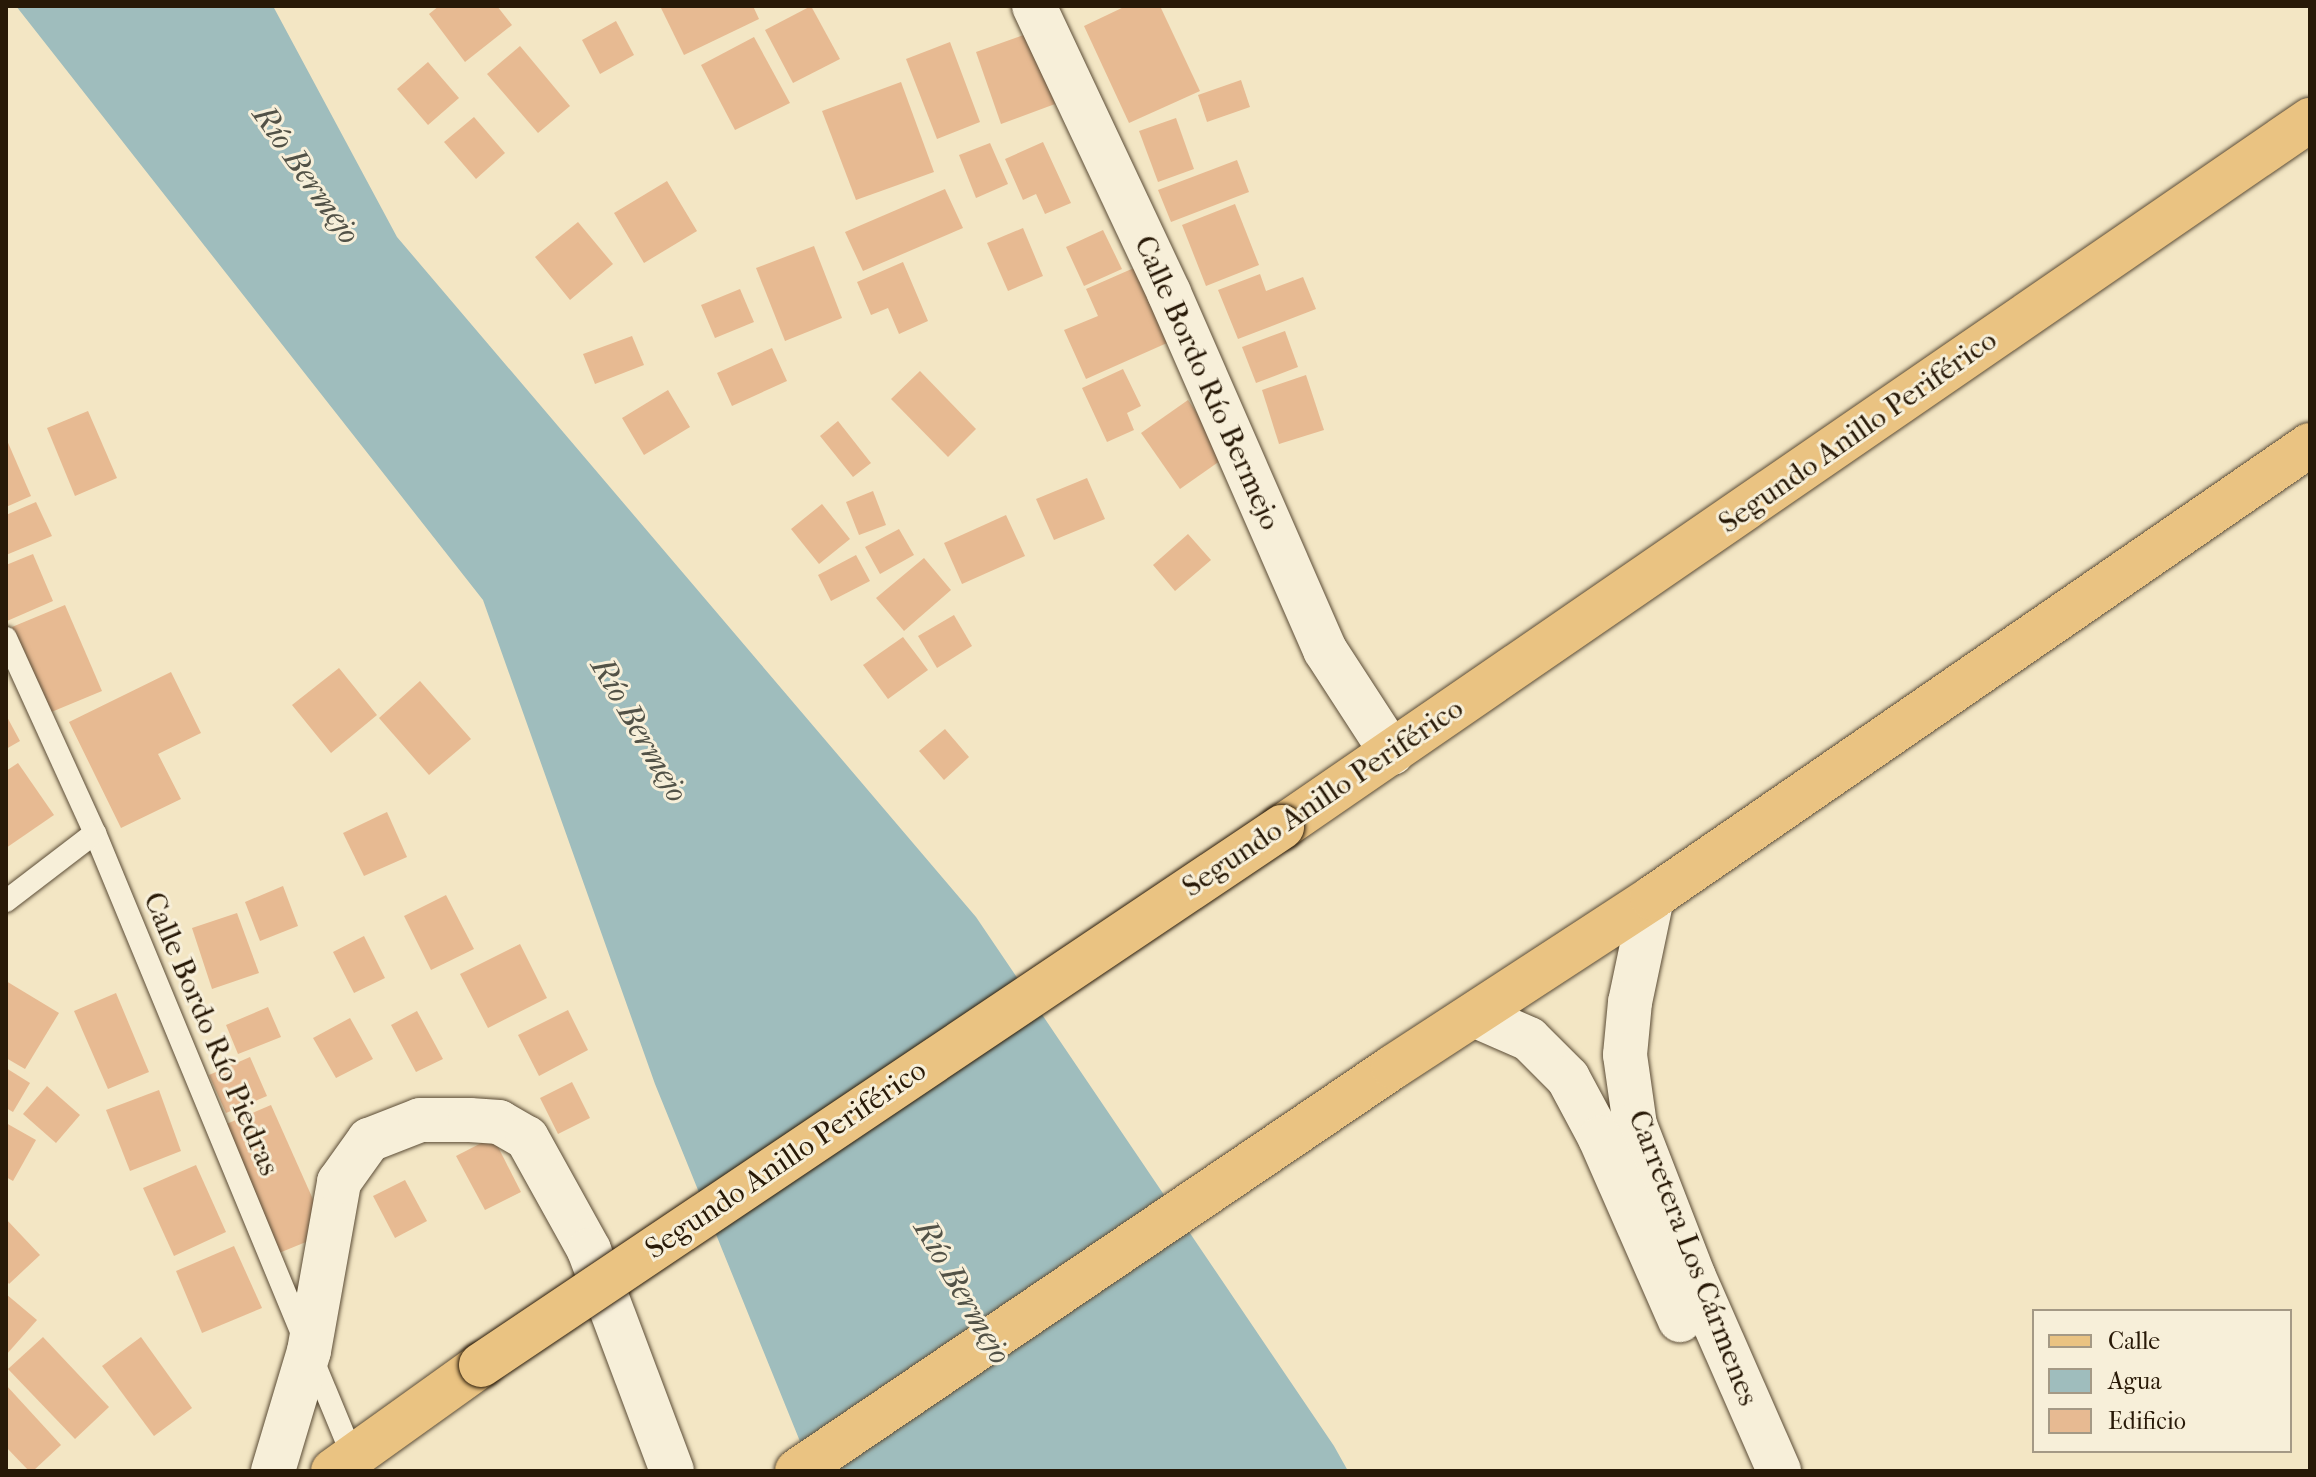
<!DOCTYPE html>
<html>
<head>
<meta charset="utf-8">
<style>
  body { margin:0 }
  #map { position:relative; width:2316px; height:1477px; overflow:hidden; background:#f3e6c4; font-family:"IM FELL French Canon",serif }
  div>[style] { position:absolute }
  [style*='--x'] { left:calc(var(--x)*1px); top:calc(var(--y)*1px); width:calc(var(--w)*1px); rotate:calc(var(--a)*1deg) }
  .water>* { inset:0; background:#9fbdbd }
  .building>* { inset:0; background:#e7ba92 }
  .roads { filter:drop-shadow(0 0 2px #5b4c36) drop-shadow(0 0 2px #5b4c36) }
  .service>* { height:22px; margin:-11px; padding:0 11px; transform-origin:11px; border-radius:11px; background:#f7efd9 }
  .minor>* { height:44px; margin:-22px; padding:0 22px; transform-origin:22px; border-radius:22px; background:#f7efd9 }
  .tertiary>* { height:44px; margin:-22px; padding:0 22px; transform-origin:22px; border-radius:22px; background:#f7efd9 }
  .secondary>* { height:44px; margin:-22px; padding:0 22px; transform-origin:22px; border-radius:22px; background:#f7efd9 }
  .primary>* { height:44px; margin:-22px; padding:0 22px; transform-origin:22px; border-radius:22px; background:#eac382 }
  .bridges { filter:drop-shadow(0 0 2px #281907) drop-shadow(0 0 2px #281907) }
  .primary-bridge>* { height:44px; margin:-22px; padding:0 22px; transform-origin:22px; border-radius:22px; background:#eac382 }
  span { translate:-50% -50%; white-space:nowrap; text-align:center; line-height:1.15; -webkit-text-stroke:6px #f7efd9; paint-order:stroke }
  .street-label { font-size:30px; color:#281907 }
  .water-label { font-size:32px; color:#525247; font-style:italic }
  .frame { position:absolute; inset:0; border:8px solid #281907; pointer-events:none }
  .legend { position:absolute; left:2032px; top:1309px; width:260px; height:144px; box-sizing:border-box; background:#f7efd9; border:2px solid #a49985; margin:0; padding:10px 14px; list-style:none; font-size:24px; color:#281907 }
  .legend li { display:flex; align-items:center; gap:16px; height:40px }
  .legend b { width:40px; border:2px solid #a49985 }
</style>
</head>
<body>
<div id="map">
  <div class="water">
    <div style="clip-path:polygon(16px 6px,273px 6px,397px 237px,976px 917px,1334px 1446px,1348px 1471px,812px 1471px,655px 1084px,483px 600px)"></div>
  </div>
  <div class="building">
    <div style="clip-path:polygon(439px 6px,497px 6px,512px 25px,465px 62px,429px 14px)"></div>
    <div style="clip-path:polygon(660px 6px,753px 6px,759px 19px,684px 55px)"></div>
    <div style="clip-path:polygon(811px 6px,840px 59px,793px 83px,765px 30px)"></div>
    <div style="clip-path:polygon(1126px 6px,1160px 6px,1200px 91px,1129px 123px,1084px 26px)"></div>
    <div style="clip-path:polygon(616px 21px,634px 55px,600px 74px,582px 40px)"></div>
    <div style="clip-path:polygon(1029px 33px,1055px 104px,1001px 124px,976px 52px)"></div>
    <div style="clip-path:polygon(754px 37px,790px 103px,735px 130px,701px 65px)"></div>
    <div style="clip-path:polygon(950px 42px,980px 122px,937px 139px,906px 59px)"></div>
    <div style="clip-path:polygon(520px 46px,570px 106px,538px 133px,487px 74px)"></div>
    <div style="clip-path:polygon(428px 62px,459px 98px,428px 125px,397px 89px)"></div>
    <div style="clip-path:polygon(1241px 80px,1250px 107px,1207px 122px,1198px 95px)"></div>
    <div style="clip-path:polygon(901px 82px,934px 172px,856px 200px,822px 111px)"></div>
    <div style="clip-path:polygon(474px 117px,505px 153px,476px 179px,444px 142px)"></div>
    <div style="clip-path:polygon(1176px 118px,1194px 169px,1158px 182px,1139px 131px)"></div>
    <div style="clip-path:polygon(1043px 142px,1071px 203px,1045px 214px,1036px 194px,1023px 200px,1005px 159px)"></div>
    <div style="clip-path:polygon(990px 143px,1008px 184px,976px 198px,959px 155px)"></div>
    <div style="clip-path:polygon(1237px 160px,1249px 192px,1171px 222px,1158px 190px)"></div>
    <div style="clip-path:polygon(667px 181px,697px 231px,644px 263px,614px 213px)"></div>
    <div style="clip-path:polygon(945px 189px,963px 228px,863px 271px,845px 232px)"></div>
    <div style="clip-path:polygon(1235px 204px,1259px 265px,1206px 286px,1182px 225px)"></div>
    <div style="clip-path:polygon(578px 222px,613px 264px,570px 300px,535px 257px)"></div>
    <div style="clip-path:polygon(1023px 228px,1043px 276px,1008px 291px,987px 243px)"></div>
    <div style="clip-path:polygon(1103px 230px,1122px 269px,1084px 286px,1066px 247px)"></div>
    <div style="clip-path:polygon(814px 246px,842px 318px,785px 341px,756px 268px)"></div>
    <div style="clip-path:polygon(903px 262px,928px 321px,899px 334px,888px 308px,871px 315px,857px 282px)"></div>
    <div style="clip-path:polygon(1143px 264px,1176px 339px,1086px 379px,1064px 330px,1098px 316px,1086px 289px)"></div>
    <div style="clip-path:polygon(1260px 274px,1266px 291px,1303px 277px,1316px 309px,1238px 339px,1218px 290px)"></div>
    <div style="clip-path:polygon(740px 289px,754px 322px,715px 338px,701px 305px)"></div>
    <div style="clip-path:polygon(1285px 331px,1298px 367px,1256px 383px,1242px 347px)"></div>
    <div style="clip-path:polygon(632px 336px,644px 365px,595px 384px,583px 354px)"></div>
    <div style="clip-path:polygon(772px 348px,787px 381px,732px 406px,717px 373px)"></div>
    <div style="clip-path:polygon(1123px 369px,1141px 406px,1127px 413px,1134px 430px,1107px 442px,1082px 388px)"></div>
    <div style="clip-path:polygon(920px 371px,976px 429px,948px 457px,891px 399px)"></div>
    <div style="clip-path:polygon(1306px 375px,1324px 430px,1279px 444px,1262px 390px)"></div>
    <div style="clip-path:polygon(668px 390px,690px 427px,644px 455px,622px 418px)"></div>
    <div style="clip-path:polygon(1188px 400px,1227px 456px,1180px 489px,1141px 433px)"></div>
    <div style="clip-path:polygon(88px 411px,117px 478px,75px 496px,47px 428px)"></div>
    <div style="clip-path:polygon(838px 421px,871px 463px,853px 477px,820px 436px)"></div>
    <div style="clip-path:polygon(6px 438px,31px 496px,6px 507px)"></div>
    <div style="clip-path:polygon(1087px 478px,1105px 519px,1054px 540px,1036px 499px)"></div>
    <div style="clip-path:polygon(873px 491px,886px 525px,859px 535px,846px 502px)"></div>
    <div style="clip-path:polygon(36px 502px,52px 536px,6px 555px,6px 515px)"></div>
    <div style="clip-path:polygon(822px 504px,850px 539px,819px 564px,791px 529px)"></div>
    <div style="clip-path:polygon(1006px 515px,1025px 556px,962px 584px,944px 543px)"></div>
    <div style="clip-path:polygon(899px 529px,914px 555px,880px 574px,865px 547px)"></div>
    <div style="clip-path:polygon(1188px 534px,1211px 560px,1175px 591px,1153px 565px)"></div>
    <div style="clip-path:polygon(33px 554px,53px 601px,7px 621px,6px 565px)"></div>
    <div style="clip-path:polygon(856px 555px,870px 581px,831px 601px,818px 575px)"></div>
    <div style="clip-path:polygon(924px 558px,951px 590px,904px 631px,876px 598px)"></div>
    <div style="clip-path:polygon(65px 605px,102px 691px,49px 713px,12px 627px)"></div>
    <div style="clip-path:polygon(954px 615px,972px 646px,937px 668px,918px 636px)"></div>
    <div style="clip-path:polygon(903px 637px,928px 670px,888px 699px,863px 665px)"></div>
    <div style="clip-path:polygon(339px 668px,377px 715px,331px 753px,292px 705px)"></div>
    <div style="clip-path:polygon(171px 672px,201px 733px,158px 754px,181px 799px,121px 828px,69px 722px)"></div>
    <div style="clip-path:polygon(420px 681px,471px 739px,429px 775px,379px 718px)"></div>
    <div style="clip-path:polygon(6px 715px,20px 741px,6px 749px)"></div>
    <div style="clip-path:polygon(945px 729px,969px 757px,944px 780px,919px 751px)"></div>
    <div style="clip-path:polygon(18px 763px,54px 815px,6px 848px,6px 771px)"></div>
    <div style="clip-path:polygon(387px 812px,407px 857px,364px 876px,343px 833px)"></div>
    <div style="clip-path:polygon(283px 886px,298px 926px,260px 941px,245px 902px)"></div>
    <div style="clip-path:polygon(446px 895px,474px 949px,431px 970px,404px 916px)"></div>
    <div style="clip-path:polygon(237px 913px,259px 973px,212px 989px,192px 928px)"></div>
    <div style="clip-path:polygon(364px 936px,385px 978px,354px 993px,333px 952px)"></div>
    <div style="clip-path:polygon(520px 944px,547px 998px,488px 1028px,460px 974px)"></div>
    <div style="clip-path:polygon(6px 981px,59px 1013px,25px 1069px,6px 1058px)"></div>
    <div style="clip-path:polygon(116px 993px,149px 1072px,108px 1089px,74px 1011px)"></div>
    <div style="clip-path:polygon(268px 1007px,281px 1037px,238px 1054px,226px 1025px)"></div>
    <div style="clip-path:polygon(568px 1010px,588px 1050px,539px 1076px,518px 1035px)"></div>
    <div style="clip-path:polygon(417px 1011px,443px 1059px,416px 1072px,391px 1025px)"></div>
    <div style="clip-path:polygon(350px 1018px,373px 1059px,336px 1078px,313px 1038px)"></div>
    <div style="clip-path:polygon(250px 1057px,267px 1096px,226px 1113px,209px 1075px)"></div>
    <div style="clip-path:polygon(6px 1068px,30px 1083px,13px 1112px,6px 1108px)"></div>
    <div style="clip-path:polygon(572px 1082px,590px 1118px,558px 1134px,540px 1098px)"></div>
    <div style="clip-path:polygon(47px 1086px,80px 1115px,56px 1143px,23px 1114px)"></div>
    <div style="clip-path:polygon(159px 1090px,181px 1151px,130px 1171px,106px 1110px)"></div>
    <div style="clip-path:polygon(271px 1105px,328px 1233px,279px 1253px,224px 1125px)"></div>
    <div style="clip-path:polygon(6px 1123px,36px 1140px,13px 1181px,6px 1177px)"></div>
    <div style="clip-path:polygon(493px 1137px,521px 1192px,485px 1210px,456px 1156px)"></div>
    <div style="clip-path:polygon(196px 1165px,226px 1232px,174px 1256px,143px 1188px)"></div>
    <div style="clip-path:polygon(405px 1180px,427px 1221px,395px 1238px,373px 1196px)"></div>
    <div style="clip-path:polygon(6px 1219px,40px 1255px,9px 1284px,6px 1280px)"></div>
    <div style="clip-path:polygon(234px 1246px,262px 1308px,202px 1333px,176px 1271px)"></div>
    <div style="clip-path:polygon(6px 1294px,37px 1320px,6px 1355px)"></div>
    <div style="clip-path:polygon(43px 1337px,109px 1407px,75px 1439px,8px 1369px)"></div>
    <div style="clip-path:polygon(141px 1337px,192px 1408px,154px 1436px,102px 1366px)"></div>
    <div style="clip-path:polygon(6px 1385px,61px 1445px,33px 1471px,29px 1471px,6px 1447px)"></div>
  </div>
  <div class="roads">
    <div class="service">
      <div style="--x:6;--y:638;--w:214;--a:65.5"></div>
      <div style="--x:95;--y:833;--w:675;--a:67.54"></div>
      <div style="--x:6;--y:901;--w:112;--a:-37.4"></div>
    </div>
    <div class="minor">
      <div style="--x:1034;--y:6;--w:317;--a:64.8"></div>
      <div style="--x:1169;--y:293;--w:390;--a:66.4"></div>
      <div style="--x:1325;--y:650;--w:123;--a:57"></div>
    </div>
    <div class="tertiary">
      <div style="--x:273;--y:1471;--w:125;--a:-73.3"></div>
      <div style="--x:309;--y:1351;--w:172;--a:-79.9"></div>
      <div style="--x:339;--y:1182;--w:52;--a:-54.5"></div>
      <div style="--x:369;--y:1140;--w:55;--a:-21.4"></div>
      <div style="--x:420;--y:1120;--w:50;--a:0"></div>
      <div style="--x:470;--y:1120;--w:29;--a:4"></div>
      <div style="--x:499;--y:1122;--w:32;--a:30"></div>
      <div style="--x:527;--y:1138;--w:128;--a:61"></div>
      <div style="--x:589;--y:1250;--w:236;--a:69.4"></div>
    </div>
    <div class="secondary">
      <div style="--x:1652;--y:898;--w:106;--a:101.9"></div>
      <div style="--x:1630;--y:1002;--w:53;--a:95.4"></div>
      <div style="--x:1625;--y:1055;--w:71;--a:81.9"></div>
      <div style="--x:1635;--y:1125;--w:163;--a:68.8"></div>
      <div style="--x:1694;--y:1277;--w:212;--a:66.3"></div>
      <div style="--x:1474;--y:1015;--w:60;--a:23.6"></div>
      <div style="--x:1529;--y:1039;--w:55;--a:45"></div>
      <div style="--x:1568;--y:1078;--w:68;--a:61.9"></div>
      <div style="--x:1600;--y:1138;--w:199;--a:66.3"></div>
    </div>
    <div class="primary">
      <div style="--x:1282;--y:827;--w:1248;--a:-34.52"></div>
      <div style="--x:333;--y:1471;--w:182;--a:-35.6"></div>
      <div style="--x:797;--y:1471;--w:720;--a:-34.13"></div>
      <div style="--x:1393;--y:1067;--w:309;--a:-33.1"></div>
      <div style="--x:1652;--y:898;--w:799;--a:-34.55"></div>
    </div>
  </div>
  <div class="bridges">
    <div class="primary-bridge">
      <div style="--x:481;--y:1365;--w:965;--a:-33.89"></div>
    </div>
  </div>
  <div class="street-label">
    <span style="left:1207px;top:383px;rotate:66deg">Calle Bordo Río Bermejo</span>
    <span style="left:1858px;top:432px;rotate:-35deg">Segundo Anillo Periférico</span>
    <span style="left:1323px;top:798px;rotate:-34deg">Segundo Anillo Periférico</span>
    <span style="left:211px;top:1034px;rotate:67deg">Calle Bordo Río Piedras</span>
    <span style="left:786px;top:1160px;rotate:-34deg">Segundo Anillo Periférico</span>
    <span style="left:1693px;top:1258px;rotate:69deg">Carretera Los Cármenes</span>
  </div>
  <div class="water-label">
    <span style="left:306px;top:175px;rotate:55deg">Río Bermejo</span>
    <span style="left:639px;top:730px;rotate:60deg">Río Bermejo</span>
    <span style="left:962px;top:1292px;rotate:60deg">Río Bermejo</span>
  </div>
  <div class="frame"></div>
  <ul class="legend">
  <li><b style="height:10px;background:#eac382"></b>Calle</li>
  <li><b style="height:22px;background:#9fbdbd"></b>Agua</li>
  <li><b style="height:22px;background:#e7ba92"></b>Edificio</li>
  </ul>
</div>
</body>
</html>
